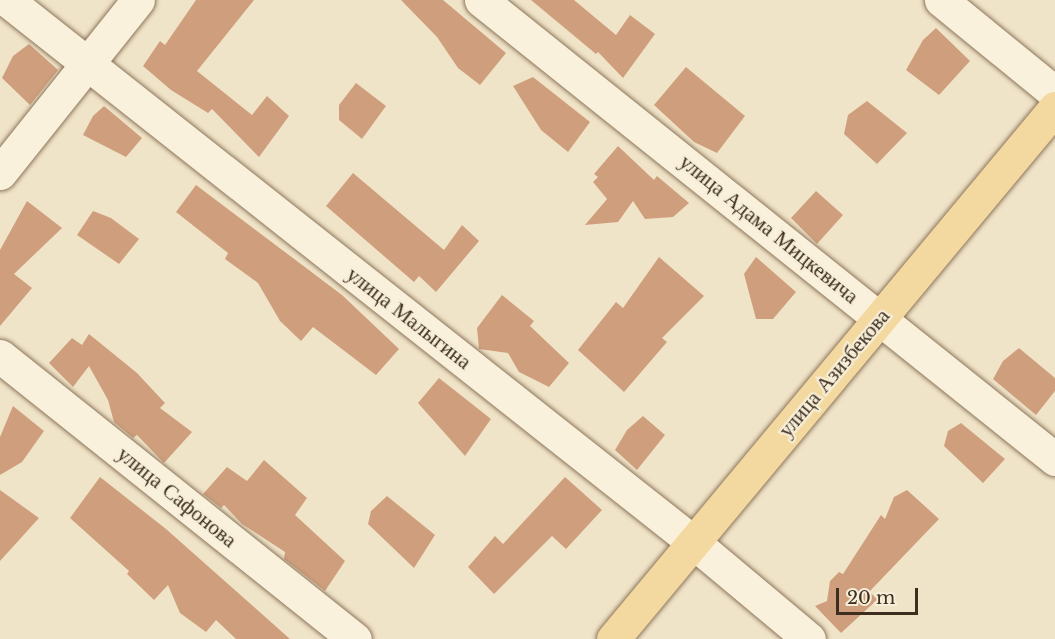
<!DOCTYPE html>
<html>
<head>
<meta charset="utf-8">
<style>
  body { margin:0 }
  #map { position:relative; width:1055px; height:639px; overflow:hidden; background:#f0e4c8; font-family:"Libre Baskerville",serif }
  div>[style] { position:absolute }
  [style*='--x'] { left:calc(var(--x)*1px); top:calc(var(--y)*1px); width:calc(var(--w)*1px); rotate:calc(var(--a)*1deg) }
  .building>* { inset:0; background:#cf9f7d }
  .roads { filter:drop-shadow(0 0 2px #8d765c) drop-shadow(0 0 2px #8d765c) }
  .minor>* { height:33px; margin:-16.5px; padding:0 16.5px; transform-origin:16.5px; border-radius:16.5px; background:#faf1dc }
  .major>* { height:33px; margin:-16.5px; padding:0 16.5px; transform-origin:16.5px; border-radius:16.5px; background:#f3d9a0 }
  span { translate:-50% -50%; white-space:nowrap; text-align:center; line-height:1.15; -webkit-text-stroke:4.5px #f7eed8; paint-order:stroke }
  .street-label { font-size:21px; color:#3d2e20 }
  .scale { position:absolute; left:836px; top:588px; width:82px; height:27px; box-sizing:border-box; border:3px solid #3d2e20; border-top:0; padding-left:8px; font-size:18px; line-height:21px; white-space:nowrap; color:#3d2e20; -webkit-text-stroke:4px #f7eed8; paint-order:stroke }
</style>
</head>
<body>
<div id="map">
  <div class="building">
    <div style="clip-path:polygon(196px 0,254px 0,197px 71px,252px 115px,267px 96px,289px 116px,259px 157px,212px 109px,208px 113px,171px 90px,143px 66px,160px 41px,165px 45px)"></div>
    <div style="clip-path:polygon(401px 0,443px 0,506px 53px,480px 85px,458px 68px,437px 37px)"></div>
    <div style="clip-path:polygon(531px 0,574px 0,616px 35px,630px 15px,655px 34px,623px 78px,598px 52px,596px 54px)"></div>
    <div style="clip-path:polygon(936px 28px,970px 61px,939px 95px,906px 70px,923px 40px)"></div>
    <div style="clip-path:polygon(29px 44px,58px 70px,30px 105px,2px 78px,13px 56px)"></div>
    <div style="clip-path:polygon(686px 67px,745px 116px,717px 153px,694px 142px,654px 105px)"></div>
    <div style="clip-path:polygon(533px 77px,590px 122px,568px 152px,541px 130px,513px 86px)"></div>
    <div style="clip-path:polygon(356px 83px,386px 106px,362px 139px,339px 120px,339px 105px)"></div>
    <div style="clip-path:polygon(867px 101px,907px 133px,877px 164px,844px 134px,848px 115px)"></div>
    <div style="clip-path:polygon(104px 106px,142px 138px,126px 157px,83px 135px,93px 116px)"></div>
    <div style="clip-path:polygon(618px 146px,654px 180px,657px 176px,689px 203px,673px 217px,645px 219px,633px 201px,618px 222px,585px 225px,607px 199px,593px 182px,598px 177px,594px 174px)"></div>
    <div style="clip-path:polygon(353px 173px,444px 250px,462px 225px,479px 241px,436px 292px,419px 276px,414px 282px,326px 206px)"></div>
    <div style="clip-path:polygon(196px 185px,342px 295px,399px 349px,376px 375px,313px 327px,301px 341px,280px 321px,258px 283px,225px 259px,228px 253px,176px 212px)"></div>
    <div style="clip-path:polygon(816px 191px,843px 215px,817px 244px,791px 218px)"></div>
    <div style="clip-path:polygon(27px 201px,62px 228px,14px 274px,32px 288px,0 326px,0 250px)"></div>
    <div style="clip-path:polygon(93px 211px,111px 218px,139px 239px,119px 264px,77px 235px)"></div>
    <div style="clip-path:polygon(659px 257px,704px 296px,662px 338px,667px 342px,624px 392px,578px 350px,616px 302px,623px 308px)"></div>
    <div style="clip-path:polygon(756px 257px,796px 292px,773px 319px,756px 319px,744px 274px)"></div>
    <div style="clip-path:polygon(502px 295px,534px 321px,530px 326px,569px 363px,549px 387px,519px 372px,508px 353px,479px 349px,477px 328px)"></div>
    <div style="clip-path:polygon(89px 334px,137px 373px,165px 403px,160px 408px,192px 432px,164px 463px,137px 435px,133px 438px,114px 422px,108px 400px,89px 366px,73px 387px,49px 363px,72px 338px,82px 345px)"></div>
    <div style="clip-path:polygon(1019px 348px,1055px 378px,1055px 391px,1036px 415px,993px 379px,1003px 361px)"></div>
    <div style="clip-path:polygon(439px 378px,491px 419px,465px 456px,418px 403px)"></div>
    <div style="clip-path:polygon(13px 406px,44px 431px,22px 462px,0 475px,0 437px)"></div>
    <div style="clip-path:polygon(643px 416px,665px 435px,637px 470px,615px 450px,627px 430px)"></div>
    <div style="clip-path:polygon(961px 423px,1005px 459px,983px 483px,944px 446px,948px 431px)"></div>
    <div style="clip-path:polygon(264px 460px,307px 498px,295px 515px,345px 561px,325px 591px,284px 559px,285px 552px,242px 524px,224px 505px,221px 508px,203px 494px,227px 467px,247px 481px)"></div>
    <div style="clip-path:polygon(100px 477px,166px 529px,290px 639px,236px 639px,216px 620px,206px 632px,180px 613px,168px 585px,154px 600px,127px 574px,129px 571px,70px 518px)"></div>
    <div style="clip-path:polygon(565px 477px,602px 510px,566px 549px,552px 536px,494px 594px,468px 567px,495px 536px,503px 544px)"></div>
    <div style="clip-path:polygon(0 490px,39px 518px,0 561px)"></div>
    <div style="clip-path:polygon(907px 490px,939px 519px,869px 592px,878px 599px,841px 633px,815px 606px,827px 601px,830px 581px,839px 572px,843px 574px,881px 515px,885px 519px,894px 497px)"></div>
    <div style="clip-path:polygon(387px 496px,435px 535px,414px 568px,368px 524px,371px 511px)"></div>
  </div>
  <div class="roads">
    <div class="minor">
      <div style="--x:7;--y:0;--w:874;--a:38.31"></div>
      <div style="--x:693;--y:542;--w:151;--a:39.9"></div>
      <div style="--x:481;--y:0;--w:735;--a:38.65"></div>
      <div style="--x:941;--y:0;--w:147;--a:39.2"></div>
      <div style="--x:0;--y:173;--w:221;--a:-51.4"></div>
      <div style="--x:0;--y:356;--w:454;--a:38.6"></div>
    </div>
    <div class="major">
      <div style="--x:613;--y:639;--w:691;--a:-50.23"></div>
    </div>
  </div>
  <div class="street-label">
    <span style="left:769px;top:229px;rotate:39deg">улица Адама Мицкевича</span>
    <span style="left:409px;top:318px;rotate:38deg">улица Малыгина</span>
    <span style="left:834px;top:373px;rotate:-50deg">улица Азизбекова</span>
    <span style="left:177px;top:497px;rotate:39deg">улица Сафонова</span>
  </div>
  <div class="scale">20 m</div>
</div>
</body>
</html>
